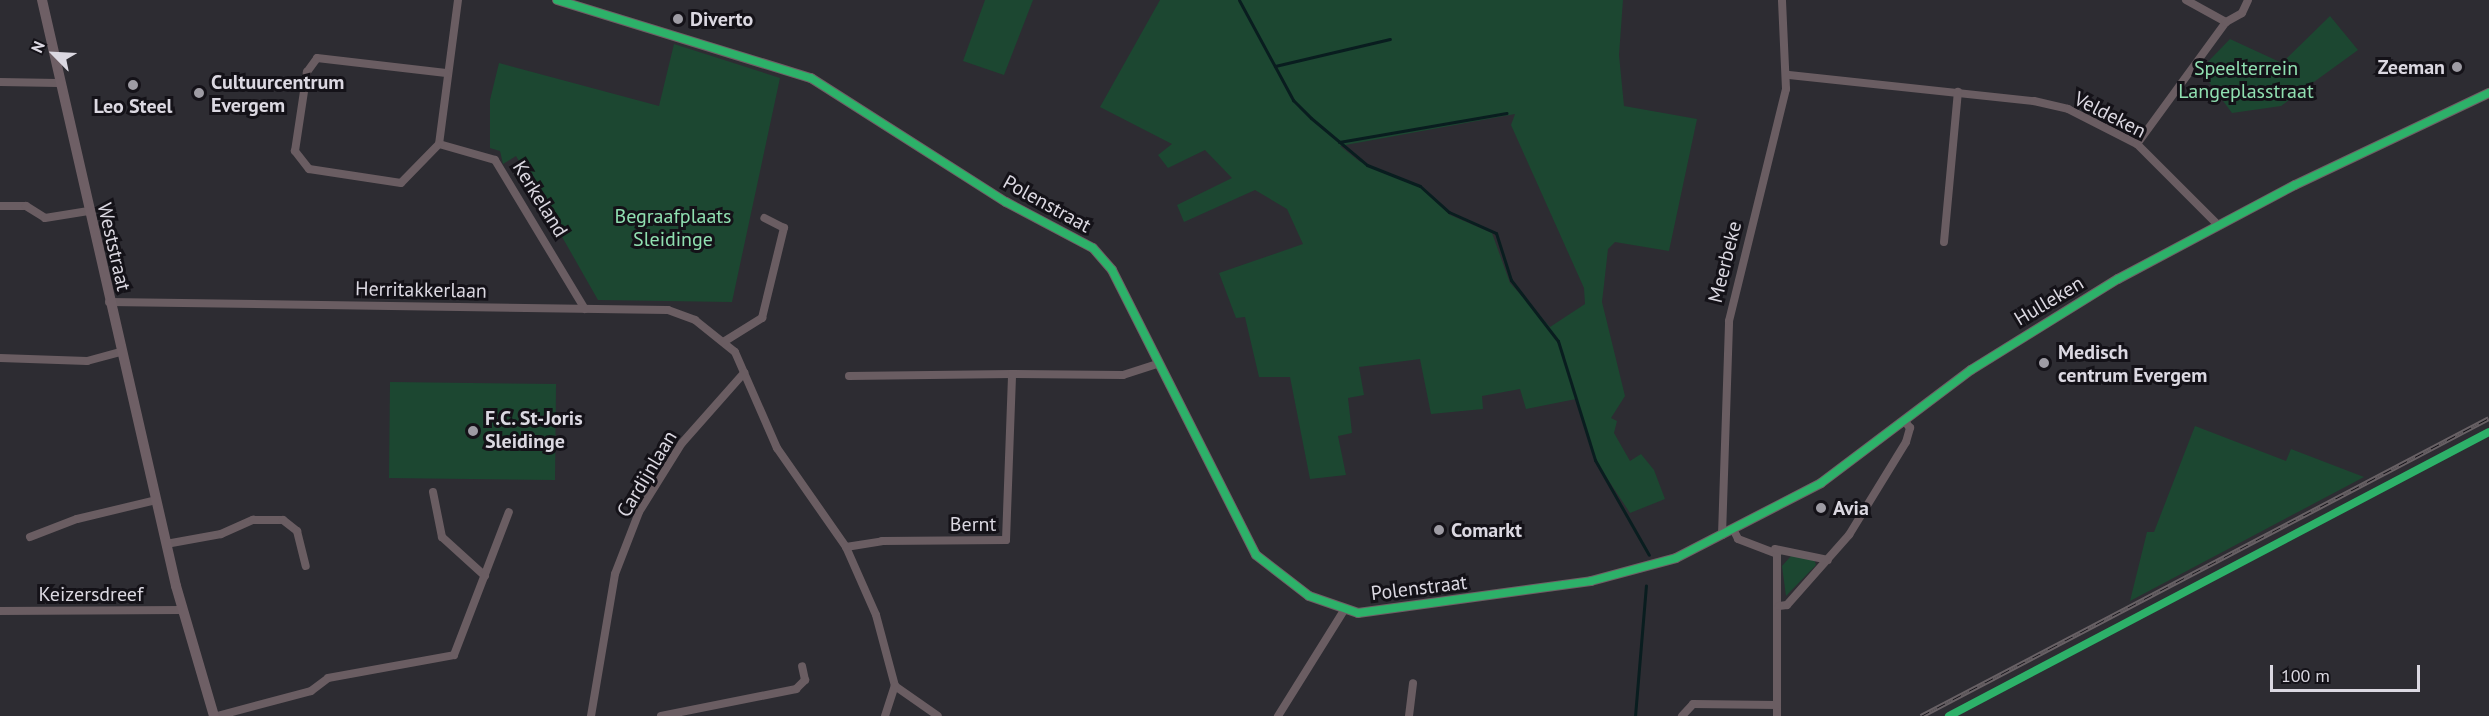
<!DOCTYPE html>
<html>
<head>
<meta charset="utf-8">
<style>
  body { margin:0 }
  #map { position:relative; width:2489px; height:716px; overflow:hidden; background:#2d2c32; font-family:"PT Sans",sans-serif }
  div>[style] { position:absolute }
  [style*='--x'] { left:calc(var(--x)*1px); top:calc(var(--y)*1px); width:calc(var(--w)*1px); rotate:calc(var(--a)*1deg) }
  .green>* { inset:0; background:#1c4731 }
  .stream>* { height:3px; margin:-1.5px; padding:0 1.5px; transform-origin:1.5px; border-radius:1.5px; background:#091d1f }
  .street>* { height:8px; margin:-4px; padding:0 4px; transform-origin:4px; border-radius:4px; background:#6a5d62 }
  .secondary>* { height:10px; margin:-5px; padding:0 5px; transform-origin:5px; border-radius:5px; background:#6e5f65 }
  .rail>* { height:5px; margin-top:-2.5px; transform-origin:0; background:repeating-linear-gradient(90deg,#141218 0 9px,#686165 0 18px); box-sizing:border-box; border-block:2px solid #686165 }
  .cycleway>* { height:8px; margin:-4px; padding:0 4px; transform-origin:4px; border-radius:4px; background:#2db169 }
  .dots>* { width:16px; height:16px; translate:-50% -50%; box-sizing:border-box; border:3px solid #141218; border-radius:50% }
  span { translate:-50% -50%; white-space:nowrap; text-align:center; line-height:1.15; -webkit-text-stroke:6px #141218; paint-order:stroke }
  .poi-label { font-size:20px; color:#dbd8e1; font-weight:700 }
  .left { translate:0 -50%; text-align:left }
  .right { translate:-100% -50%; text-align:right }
  .park-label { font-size:20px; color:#90e0b1 }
  .street-label { font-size:20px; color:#dbd8e1 }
  .north { position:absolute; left:24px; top:24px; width:60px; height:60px; -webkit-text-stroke:4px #141218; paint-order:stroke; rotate:294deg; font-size:16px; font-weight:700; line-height:24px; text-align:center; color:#dbd8e1 }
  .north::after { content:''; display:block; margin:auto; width:21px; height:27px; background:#dbd8e1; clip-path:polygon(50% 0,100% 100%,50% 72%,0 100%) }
  .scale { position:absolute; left:2270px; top:665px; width:150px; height:27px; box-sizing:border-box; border:3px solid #dbd8e1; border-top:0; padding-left:8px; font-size:18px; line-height:21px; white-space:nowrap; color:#dbd8e1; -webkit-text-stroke:4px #141218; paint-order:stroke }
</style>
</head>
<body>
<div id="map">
  <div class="green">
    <div style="clip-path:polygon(985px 0,1033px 0,1004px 75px,963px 61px)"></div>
    <div style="clip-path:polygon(evenodd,1160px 0,1623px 0,1619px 55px,1624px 106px,1697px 119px,1669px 251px,1615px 242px,1608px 249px,1602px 302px,1625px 396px,1611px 418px,1617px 421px,1614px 433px,1630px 461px,1641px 454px,1654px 470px,1665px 499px,1630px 513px,1595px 460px,1576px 399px,1526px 409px,1520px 389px,1482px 396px,1483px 409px,1431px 414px,1420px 359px,1359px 367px,1364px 395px,1348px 398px,1352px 433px,1338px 436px,1346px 475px,1310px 479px,1290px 377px,1259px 377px,1245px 317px,1236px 318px,1219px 273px,1303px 244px,1287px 209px,1255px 190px,1184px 222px,1177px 205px,1232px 178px,1205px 150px,1168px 168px,1158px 155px,1172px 144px,1100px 107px,1160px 0,1515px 114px,1511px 125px,1584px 288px,1585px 304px,1550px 327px,1510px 283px,1492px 233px,1450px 215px,1424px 188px,1359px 161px,1340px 146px,1515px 114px)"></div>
    <div style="clip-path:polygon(2330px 16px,2358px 50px,2281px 106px,2232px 113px,2200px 70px,2230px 39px,2282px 63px)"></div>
    <div style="clip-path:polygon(674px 44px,780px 78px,732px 302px,598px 300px,516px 156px,503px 164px,500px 151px,490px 148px,490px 100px,499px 63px,659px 106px)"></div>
    <div style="clip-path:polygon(390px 382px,556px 384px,555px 480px,389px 478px)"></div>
    <div style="clip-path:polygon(2195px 426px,2286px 461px,2291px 449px,2364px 477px,2130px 601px,2147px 532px,2154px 532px)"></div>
    <div style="clip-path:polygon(1791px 556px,1814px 559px,1816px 565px,1786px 596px,1782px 566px)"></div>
  </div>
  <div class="stream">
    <div style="--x:1239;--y:0;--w:114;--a:61.6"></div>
    <div style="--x:1293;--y:100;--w:25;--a:45"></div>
    <div style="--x:1311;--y:118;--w:73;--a:40"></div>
    <div style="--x:1367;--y:165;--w:57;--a:21.6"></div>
    <div style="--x:1420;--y:186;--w:39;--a:42"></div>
    <div style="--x:1449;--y:212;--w:51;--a:24.1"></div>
    <div style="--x:1496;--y:233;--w:49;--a:72.3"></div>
    <div style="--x:1511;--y:280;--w:77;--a:52.4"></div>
    <div style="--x:1558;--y:341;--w:125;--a:72.7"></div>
    <div style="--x:1595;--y:460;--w:109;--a:60.4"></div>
    <div style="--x:1275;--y:66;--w:118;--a:-13.2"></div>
    <div style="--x:1339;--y:142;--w:170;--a:-9.8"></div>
    <div style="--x:1635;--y:716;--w:131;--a:-85.2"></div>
  </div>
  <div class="street">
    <div style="--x:458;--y:0;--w:145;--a:97.5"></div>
    <div style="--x:439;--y:144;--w:58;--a:15.9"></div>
    <div style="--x:495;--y:160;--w:174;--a:58.9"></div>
    <div style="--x:2186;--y:0;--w:46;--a:28.8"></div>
    <div style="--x:1789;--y:75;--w:246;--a:6.1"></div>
    <div style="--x:2034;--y:101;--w:35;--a:13"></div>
    <div style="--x:2068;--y:109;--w:77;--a:26.9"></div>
    <div style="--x:2137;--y:144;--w:113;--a:45"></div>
    <div style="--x:0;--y:82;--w:58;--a:1"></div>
    <div style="--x:439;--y:144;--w:54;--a:134.3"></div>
    <div style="--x:401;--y:183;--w:93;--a:-171.3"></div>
    <div style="--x:309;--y:169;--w:23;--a:-128"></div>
    <div style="--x:295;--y:151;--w:80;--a:-81.4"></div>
    <div style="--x:307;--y:72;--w:17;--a:-54"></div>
    <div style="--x:317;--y:58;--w:130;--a:6.6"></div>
    <div style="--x:2137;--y:144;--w:151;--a:-53.9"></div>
    <div style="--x:2226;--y:22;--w:18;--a:-29"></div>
    <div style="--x:2242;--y:13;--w:14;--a:-65"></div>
    <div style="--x:0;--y:206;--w:26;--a:0"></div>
    <div style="--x:26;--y:206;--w:22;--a:32"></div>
    <div style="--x:45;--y:218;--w:44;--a:-9.2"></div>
    <div style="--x:1944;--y:242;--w:151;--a:-84.7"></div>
    <div style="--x:109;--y:302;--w:559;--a:0.82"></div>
    <div style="--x:668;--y:310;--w:29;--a:20"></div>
    <div style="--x:695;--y:320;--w:51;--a:38.7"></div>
    <div style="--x:735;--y:352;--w:105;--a:66.4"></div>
    <div style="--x:777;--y:448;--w:121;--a:55.1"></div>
    <div style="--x:846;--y:547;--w:74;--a:66.2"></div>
    <div style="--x:876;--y:615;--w:73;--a:75"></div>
    <div style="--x:895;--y:686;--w:52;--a:34.9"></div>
    <div style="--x:725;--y:341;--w:44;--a:-31.9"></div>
    <div style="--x:762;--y:318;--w:93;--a:-76.3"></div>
    <div style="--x:784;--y:228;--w:22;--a:-153"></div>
    <div style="--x:0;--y:358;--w:87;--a:2"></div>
    <div style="--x:87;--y:361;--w:34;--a:-15"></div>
    <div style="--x:849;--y:376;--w:163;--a:-0.7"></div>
    <div style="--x:433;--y:492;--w:46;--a:78.7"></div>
    <div style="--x:442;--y:537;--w:58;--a:42.2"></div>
    <div style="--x:1733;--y:529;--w:11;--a:63"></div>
    <div style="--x:1738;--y:539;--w:42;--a:21"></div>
    <div style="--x:1777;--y:554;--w:162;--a:90"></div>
    <div style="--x:1722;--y:535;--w:214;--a:-88.1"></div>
    <div style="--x:1729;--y:321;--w:239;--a:-76.2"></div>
    <div style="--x:1786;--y:89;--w:89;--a:-92.6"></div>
    <div style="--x:30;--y:537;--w:50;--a:-21"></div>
    <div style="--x:77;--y:519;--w:81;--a:-13.5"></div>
    <div style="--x:166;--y:544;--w:56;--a:-10.3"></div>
    <div style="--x:221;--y:534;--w:35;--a:-24"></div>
    <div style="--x:253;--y:520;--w:30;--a:0"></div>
    <div style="--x:283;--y:520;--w:18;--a:38"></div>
    <div style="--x:297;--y:531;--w:36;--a:76"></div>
    <div style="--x:846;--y:547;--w:36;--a:-9"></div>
    <div style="--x:882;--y:541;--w:124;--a:-0.5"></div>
    <div style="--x:1006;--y:540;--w:166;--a:-87.9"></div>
    <div style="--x:1012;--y:374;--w:111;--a:0.5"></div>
    <div style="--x:1123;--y:375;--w:35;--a:-18"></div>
    <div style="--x:1775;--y:549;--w:54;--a:11.7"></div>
    <div style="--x:1779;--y:606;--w:8;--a:-7"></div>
    <div style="--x:1787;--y:605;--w:94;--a:-48.5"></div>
    <div style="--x:1849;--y:535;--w:109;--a:-58.5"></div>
    <div style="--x:1906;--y:442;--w:15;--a:-74"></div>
    <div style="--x:1910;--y:428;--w:10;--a:-127"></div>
    <div style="--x:0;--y:611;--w:182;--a:-0.3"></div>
    <div style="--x:217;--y:716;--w:97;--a:-14.9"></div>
    <div style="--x:311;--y:691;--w:21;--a:-37"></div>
    <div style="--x:328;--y:678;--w:128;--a:-10.3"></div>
    <div style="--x:454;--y:655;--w:153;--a:-69"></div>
    <div style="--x:591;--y:716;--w:144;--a:-80.4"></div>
    <div style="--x:615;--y:574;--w:66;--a:-68.8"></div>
    <div style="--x:639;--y:512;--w:81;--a:-58.1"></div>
    <div style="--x:682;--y:443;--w:94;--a:-48.5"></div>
    <div style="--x:661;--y:716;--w:138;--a:-11.3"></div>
    <div style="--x:796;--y:689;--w:13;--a:-45"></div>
    <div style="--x:805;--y:680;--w:14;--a:-102"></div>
    <div style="--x:885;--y:716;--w:32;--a:-72"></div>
    <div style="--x:1278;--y:716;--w:123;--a:-58"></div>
    <div style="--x:1409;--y:716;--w:33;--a:-83"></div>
    <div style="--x:1682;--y:716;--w:16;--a:-47"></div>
    <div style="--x:1693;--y:704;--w:84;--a:0.7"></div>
  </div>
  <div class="secondary">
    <div style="--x:42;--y:0;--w:601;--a:77.12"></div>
    <div style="--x:176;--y:586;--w:135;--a:73.7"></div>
    <div style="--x:557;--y:0;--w:266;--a:17.1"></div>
    <div style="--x:811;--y:78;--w:231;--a:32.5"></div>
    <div style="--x:1006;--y:202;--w:98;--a:27.9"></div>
    <div style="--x:1093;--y:248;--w:29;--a:49"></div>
    <div style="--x:1112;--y:270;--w:319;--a:63.2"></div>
    <div style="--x:1256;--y:555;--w:67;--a:37.7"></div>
    <div style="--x:1309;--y:596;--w:52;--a:19.1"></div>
    <div style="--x:1358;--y:613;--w:235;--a:-7.8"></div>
    <div style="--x:1591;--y:581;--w:88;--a:-15.1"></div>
    <div style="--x:1676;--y:558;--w:163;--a:-27.3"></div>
    <div style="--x:1821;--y:483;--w:188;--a:-37"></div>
    <div style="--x:1971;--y:370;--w:173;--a:-31.8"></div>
    <div style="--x:2118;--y:279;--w:200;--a:-28"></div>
    <div style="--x:2295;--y:185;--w:215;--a:-25.4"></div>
  </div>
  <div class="rail">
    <div style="--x:1921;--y:716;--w:641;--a:-27.68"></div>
  </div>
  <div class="cycleway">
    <div style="--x:557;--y:0;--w:266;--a:17.1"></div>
    <div style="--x:811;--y:78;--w:231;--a:32.5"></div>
    <div style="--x:1006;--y:202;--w:98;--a:27.9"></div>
    <div style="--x:1093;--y:248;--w:29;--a:49"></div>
    <div style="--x:1112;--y:270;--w:319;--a:63.2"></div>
    <div style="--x:1256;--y:555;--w:67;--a:37.7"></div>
    <div style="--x:1309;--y:596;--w:52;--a:19.1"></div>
    <div style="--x:1358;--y:613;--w:235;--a:-7.8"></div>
    <div style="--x:1591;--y:581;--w:88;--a:-15.1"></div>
    <div style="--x:1676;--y:558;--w:163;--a:-27.3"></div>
    <div style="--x:1821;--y:483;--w:188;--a:-37"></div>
    <div style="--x:1971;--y:370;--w:173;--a:-31.8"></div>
    <div style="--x:2118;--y:279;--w:200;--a:-28"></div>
    <div style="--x:2295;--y:185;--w:215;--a:-25.4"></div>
    <div style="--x:1949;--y:716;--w:610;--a:-27.74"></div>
  </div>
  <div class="dots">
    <div style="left:678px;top:19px;background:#9e9ca4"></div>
    <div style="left:2457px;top:67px;background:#9e9ca4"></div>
    <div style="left:133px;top:85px;background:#9e9ca4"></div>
    <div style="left:199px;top:93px;background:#9e9ca4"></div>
    <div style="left:2044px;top:363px;background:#9e9ca4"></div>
    <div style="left:473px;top:431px;background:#9e9ca4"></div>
    <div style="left:1821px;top:508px;background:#9e9ca4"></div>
    <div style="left:1439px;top:530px;background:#9e9ca4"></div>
  </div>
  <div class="poi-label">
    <span class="left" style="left:690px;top:19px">Diverto</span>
    <span class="right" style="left:2445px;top:67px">Zeeman</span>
    <span class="left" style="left:211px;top:94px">Cultuurcentrum<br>Evergem</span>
    <span style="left:133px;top:106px">Leo Steel</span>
    <span class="left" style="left:2058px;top:364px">Medisch<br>centrum Evergem</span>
    <span class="left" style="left:485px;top:430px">F.C. St-Joris<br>Sleidinge</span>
    <span class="left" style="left:1833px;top:508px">Avia</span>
    <span class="left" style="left:1451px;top:530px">Comarkt</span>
  </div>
  <div class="park-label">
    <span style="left:2246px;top:80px">Speelterrein<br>Langeplasstraat</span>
    <span style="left:673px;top:228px">Begraafplaats<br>Sleidinge</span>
  </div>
  <div class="street-label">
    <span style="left:2110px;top:115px;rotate:27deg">Veldeken</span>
    <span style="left:540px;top:199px;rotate:58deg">Kerkeland</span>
    <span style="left:1047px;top:204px;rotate:29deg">Polenstraat</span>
    <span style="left:114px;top:247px;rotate:77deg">Weststraat</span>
    <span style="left:1725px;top:262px;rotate:-76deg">Meerbeke</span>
    <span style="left:421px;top:290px;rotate:1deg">Herritakkerlaan</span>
    <span style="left:2049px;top:301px;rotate:-31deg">Hulleken</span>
    <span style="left:647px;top:474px;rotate:-59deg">Cardijnlaan</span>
    <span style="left:973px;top:524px">Bernt</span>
    <span style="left:1419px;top:588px;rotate:-7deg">Polenstraat</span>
    <span style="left:91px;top:594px">Keizersdreef</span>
  </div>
  <div class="north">N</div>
  <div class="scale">100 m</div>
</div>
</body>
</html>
